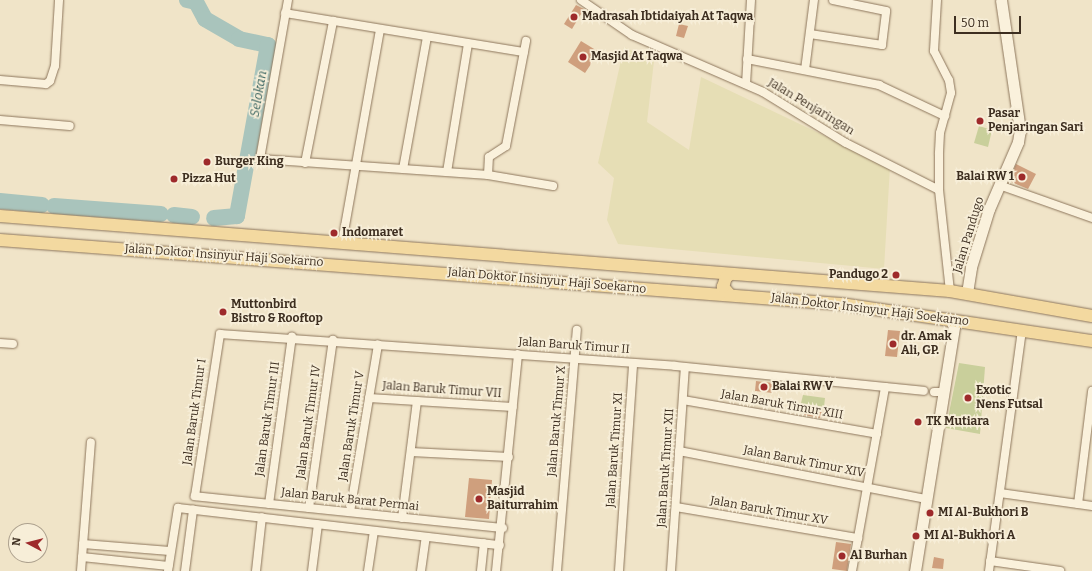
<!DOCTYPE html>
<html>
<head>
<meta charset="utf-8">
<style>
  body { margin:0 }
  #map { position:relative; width:1092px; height:571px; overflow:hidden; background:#f0e4c8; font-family:Bitter,serif }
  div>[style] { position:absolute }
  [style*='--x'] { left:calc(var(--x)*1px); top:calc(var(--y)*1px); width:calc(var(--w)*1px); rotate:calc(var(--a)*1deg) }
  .farmland>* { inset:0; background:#e6deb5 }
  .green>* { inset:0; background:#c9cf9b }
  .river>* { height:16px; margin:-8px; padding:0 8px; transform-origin:8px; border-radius:8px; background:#a9c4bc }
  .building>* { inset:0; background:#cf9f7d }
  .roads { filter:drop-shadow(0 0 1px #8d765c) drop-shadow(0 0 1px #8d765c) }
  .street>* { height:8px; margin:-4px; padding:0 4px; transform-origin:4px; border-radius:4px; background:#faf1dc }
  .secondary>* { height:11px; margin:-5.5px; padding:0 5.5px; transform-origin:5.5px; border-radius:5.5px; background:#faf1dc }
  .primary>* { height:12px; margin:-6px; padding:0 6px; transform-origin:6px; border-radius:6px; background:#f3d9a0 }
  .dots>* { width:11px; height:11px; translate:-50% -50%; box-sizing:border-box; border:2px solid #f7eed8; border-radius:50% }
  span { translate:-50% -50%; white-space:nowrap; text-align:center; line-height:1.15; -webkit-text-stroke:3.5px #f7eed8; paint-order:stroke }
  .poi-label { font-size:12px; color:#3d2e20; font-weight:700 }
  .left { translate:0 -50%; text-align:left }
  .right { translate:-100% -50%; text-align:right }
  .street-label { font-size:12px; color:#3d2e20 }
  .water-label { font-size:13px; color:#2f5d5a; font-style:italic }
  .north { position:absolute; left:8px; top:523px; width:40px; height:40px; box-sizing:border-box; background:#f7eed8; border:1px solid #ada18e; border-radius:50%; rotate:277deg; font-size:11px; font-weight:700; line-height:16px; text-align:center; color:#3d2e20 }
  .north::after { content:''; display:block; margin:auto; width:14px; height:18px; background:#9e2a2b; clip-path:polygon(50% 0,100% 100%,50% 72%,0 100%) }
  .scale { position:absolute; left:954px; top:16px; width:67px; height:18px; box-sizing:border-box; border:2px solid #3d2e20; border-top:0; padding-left:5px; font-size:12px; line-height:14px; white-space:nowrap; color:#3d2e20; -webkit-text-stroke:3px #f7eed8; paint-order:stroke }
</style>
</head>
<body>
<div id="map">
  <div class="farmland">
    <div style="clip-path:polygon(624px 47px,654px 61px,647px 122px,689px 150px,701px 77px,890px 167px,884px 269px,618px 244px,607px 220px,614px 178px,598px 163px)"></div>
  </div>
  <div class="green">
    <div style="clip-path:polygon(979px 126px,992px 130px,988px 147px,974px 143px)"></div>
    <div style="clip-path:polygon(959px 363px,985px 367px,980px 434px,946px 428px)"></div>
    <div style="clip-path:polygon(803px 395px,825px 398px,824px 407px,801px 403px)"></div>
  </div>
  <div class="river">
    <div style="--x:187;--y:0;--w:9;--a:13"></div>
    <div style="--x:196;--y:2;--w:19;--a:62"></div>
    <div style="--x:205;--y:19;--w:39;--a:30"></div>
    <div style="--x:239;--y:39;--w:30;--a:12"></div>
    <div style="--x:268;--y:45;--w:174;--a:100.3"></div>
    <div style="--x:237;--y:216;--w:23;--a:175"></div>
    <div style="--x:0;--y:201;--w:42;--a:5.4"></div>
    <div style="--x:54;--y:206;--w:107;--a:4.3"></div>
    <div style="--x:174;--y:215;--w:18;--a:6"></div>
  </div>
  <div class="building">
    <div style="clip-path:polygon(576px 5px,584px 9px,572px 29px,564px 24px)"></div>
    <div style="clip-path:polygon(679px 24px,688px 26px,684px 38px,676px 36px)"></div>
    <div style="clip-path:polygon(581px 41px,599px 52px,585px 73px,568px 62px)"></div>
    <div style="clip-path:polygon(1016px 164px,1036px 174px,1028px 189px,1009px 181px)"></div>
    <div style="clip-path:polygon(888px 330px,900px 331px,897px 357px,885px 356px)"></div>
    <div style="clip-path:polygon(756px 381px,774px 383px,773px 393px,755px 391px)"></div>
    <div style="clip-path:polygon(806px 407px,822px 410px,820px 418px,804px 415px)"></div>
    <div style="clip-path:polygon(469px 478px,492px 480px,489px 519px,465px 517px)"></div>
    <div style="clip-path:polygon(836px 542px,851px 544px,847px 571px,832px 569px)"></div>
    <div style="clip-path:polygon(934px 557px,944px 559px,943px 569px,932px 568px)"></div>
  </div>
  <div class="roads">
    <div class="street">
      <div style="--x:288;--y:0;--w:161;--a:100"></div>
      <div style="--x:260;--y:159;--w:229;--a:4"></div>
      <div style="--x:488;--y:175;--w:66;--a:9.6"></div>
      <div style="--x:581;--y:0;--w:62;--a:34.5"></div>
      <div style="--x:632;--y:35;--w:143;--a:23.5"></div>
      <div style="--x:763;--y:92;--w:97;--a:31.6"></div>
      <div style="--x:846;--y:143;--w:104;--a:26.8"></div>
      <div style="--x:937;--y:0;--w:51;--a:93.4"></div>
      <div style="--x:934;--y:51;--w:33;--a:63"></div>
      <div style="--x:949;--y:80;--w:13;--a:81"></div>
      <div style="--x:951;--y:93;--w:41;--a:105.4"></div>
      <div style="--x:940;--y:133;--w:21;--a:93"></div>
      <div style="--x:939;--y:154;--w:36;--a:90"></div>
      <div style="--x:939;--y:190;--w:102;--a:83.8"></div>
      <div style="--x:285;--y:13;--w:242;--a:9.3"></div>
      <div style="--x:810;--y:34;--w:73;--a:8.7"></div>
      <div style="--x:882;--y:45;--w:34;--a:-83"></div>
      <div style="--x:886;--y:11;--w:54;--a:-168.3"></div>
      <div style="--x:747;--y:59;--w:135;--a:11.1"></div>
      <div style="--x:879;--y:85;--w:73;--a:25.2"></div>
      <div style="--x:805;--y:70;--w:71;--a:-82.7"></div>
      <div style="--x:0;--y:80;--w:46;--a:5"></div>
      <div style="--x:46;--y:84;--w:5;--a:-37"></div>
      <div style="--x:50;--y:81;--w:16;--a:-72"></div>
      <div style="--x:55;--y:66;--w:66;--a:-86.5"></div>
      <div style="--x:746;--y:84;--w:84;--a:-86.6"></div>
      <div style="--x:0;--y:120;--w:70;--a:4.9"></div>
      <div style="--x:305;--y:163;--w:145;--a:-78.8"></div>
      <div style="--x:403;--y:169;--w:134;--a:-79.7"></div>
      <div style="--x:447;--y:172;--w:130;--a:-80.7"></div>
      <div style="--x:488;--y:175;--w:18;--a:-87"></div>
      <div style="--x:489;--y:157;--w:20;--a:-33"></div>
      <div style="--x:506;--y:146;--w:107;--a:-79.2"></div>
      <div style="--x:999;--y:185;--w:99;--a:19.5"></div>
      <div style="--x:342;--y:243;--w:217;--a:-79.9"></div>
      <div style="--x:0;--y:343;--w:13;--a:4"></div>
      <div style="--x:934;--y:392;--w:10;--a:0"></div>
      <div style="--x:369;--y:398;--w:144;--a:3.6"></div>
      <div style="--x:683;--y:400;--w:197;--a:9.9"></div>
      <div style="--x:679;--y:451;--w:251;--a:11"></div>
      <div style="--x:411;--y:452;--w:98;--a:2.9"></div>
      <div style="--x:1000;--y:493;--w:93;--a:8"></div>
      <div style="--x:269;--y:504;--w:169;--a:-82.2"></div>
      <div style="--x:1078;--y:504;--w:114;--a:-82.9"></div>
      <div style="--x:676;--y:507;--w:185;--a:9.7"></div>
      <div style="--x:309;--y:508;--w:170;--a:-81.9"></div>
      <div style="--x:350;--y:512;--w:170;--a:-80.5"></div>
      <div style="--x:402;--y:518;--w:118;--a:-82.7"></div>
      <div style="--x:503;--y:528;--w:310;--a:-174.1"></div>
      <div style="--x:195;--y:496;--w:164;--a:-81.2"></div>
      <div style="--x:220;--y:334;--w:456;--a:4"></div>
      <div style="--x:675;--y:366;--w:250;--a:5.7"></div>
      <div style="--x:83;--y:544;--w:87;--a:4.6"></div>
      <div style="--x:82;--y:557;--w:87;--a:5.9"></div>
      <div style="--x:990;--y:561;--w:71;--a:8.1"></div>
      <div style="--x:81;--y:571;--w:129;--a:-85.6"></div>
      <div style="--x:168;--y:571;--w:64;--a:-81"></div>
      <div style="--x:178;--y:508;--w:324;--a:6.6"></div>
      <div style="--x:185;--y:571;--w:62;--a:-82.5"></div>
      <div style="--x:256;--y:571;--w:54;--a:-83.7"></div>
      <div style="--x:312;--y:571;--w:47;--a:-82.7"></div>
      <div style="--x:368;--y:571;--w:40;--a:-81.5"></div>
      <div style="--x:421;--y:571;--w:34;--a:-82"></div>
      <div style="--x:481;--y:571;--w:28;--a:-84"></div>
      <div style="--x:496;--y:571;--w:218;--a:-84.2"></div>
      <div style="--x:557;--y:571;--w:242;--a:-85.3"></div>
      <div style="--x:619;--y:571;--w:208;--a:-86.1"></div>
      <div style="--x:671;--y:571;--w:204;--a:-86.1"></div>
      <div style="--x:852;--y:571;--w:187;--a:-79.8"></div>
      <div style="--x:989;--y:571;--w:242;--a:-82.2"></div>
    </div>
    <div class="secondary">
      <div style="--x:967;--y:293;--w:26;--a:-81"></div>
      <div style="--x:971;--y:267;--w:61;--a:-72.8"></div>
      <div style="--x:989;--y:209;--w:73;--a:-66.6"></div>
      <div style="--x:1018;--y:142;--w:12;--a:-81"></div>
      <div style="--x:1020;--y:130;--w:131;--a:-98.3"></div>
      <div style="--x:915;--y:571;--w:254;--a:-80.9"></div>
    </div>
    <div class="primary">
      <div style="--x:0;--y:216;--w:953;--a:4.51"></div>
      <div style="--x:950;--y:291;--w:144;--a:10"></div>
      <div style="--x:0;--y:240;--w:843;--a:4.35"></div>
      <div style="--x:841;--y:304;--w:254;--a:8.4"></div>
      <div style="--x:730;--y:295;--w:11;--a:-131"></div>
      <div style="--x:723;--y:287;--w:10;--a:-73"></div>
      <div style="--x:726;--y:277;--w:6;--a:-31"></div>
    </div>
  </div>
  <div class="dots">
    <div style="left:574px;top:17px;background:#9e2a2b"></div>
    <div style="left:583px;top:57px;background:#9e2a2b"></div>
    <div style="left:980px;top:121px;background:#9e2a2b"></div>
    <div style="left:207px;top:162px;background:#9e2a2b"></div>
    <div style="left:1022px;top:177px;background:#9e2a2b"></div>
    <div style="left:174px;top:179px;background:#9e2a2b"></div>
    <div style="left:334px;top:233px;background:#9e2a2b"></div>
    <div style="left:896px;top:275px;background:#9e2a2b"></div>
    <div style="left:223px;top:312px;background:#9e2a2b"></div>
    <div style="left:893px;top:344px;background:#9e2a2b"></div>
    <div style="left:764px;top:387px;background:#9e2a2b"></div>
    <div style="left:968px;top:398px;background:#9e2a2b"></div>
    <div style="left:918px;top:422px;background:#9e2a2b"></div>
    <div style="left:479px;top:499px;background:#9e2a2b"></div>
    <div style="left:930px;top:513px;background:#9e2a2b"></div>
    <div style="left:916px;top:536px;background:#9e2a2b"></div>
    <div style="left:842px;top:556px;background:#9e2a2b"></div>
  </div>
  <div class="poi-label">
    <span class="left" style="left:582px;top:17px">Madrasah Ibtidaiyah At Taqwa</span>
    <span class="left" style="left:591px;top:57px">Masjid At Taqwa</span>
    <span class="left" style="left:988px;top:121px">Pasar<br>Penjaringan Sari</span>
    <span class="left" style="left:215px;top:162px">Burger King</span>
    <span class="right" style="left:1014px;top:177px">Balai RW 1</span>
    <span class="left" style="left:182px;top:179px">Pizza Hut</span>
    <span class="left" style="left:342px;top:233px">Indomaret</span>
    <span class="right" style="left:888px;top:275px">Pandugo 2</span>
    <span class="left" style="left:231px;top:312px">Muttonbird<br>Bistro &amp; Rooftop</span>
    <span class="left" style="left:901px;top:344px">dr. Amak<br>Ali, GP.</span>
    <span class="left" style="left:772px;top:387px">Balai RW V</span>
    <span class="left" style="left:976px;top:398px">Exotic<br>Nens Futsal</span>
    <span class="left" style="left:926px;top:422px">TK Mutiara</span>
    <span class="left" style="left:487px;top:499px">Masjid<br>Baiturrahim</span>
    <span class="left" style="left:938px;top:513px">MI Al-Bukhori B</span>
    <span class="left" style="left:924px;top:536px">MI Al-Bukhori A</span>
    <span class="left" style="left:850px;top:556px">Al Burhan</span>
  </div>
  <div class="street-label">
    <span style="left:811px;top:107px;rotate:31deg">Jalan Penjaringan</span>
    <span style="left:969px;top:235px;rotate:-73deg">Jalan Pandugo</span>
    <span style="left:224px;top:256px;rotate:4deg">Jalan Doktor Insinyur Haji Soekarno</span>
    <span style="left:547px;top:281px;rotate:5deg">Jalan Doktor Insinyur Haji Soekarno</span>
    <span style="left:870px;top:310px;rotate:7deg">Jalan Doktor Insinyur Haji Soekarno</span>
    <span style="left:574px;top:346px;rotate:4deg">Jalan Baruk Timur II</span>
    <span style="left:442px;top:390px;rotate:4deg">Jalan Baruk Timur VII</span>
    <span style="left:782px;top:405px;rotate:10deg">Jalan Baruk Timur XIII</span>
    <span style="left:195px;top:412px;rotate:-82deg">Jalan Baruk Timur I</span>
    <span style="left:268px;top:419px;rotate:-82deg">Jalan Baruk Timur III</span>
    <span style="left:557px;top:421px;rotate:-85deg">Jalan Baruk Timur X</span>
    <span style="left:309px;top:422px;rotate:-82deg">Jalan Baruk Timur IV</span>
    <span style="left:352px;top:426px;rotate:-81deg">Jalan Baruk Timur V</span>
    <span style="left:615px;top:450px;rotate:-86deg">Jalan Baruk Timur XI</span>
    <span style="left:804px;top:462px;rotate:11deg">Jalan Baruk Timur XIV</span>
    <span style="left:666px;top:468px;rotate:-86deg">Jalan Baruk Timur XII</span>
    <span style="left:350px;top:500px;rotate:6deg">Jalan Baruk Barat Permai</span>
    <span style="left:769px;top:511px;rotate:10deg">Jalan Baruk Timur XV</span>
  </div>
  <div class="water-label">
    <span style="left:259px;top:94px;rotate:-80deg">Selokan</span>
  </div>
  <div class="north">N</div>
  <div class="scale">50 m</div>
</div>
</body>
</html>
